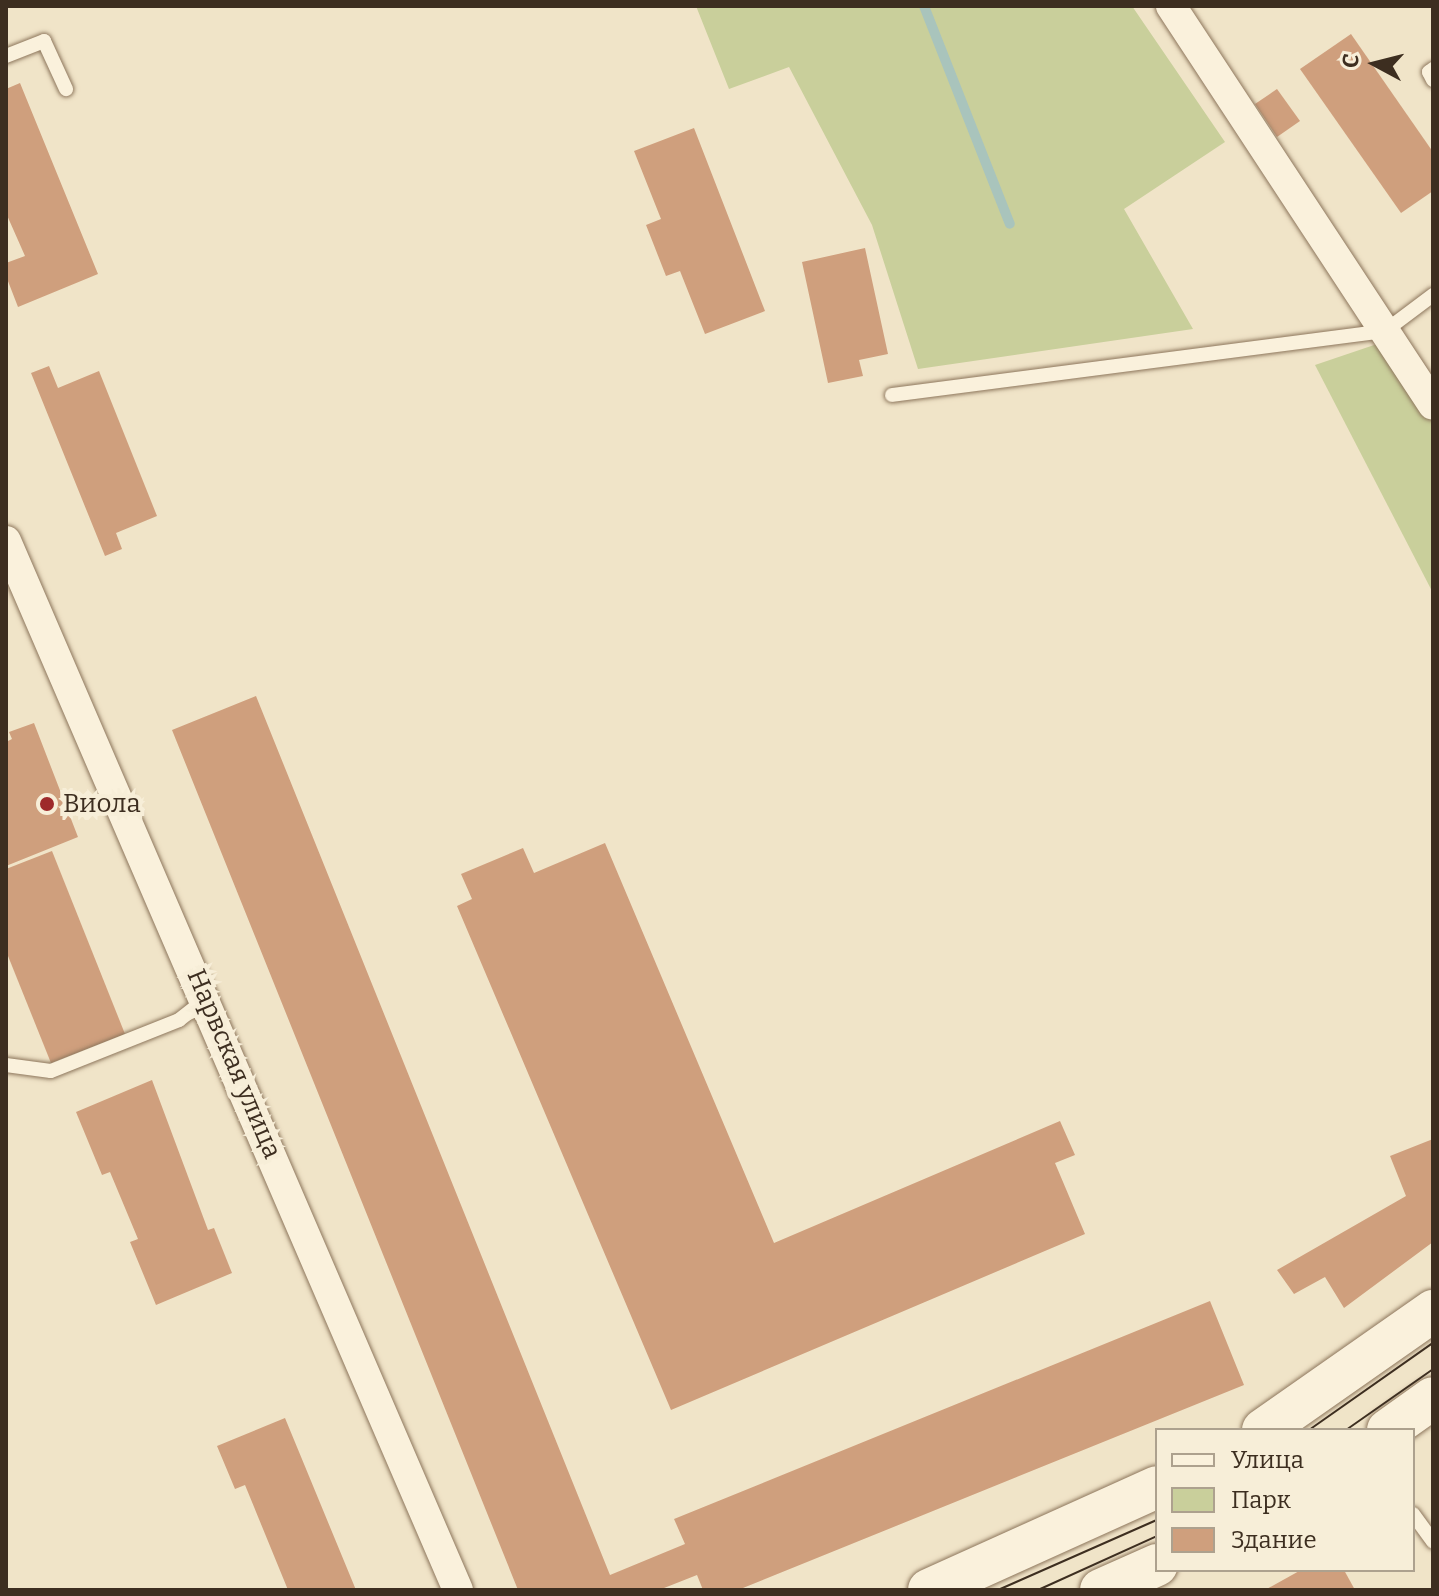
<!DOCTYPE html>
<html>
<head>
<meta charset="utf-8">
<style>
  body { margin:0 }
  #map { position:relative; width:1439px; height:1596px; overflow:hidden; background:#f0e4c8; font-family:Bitter,serif }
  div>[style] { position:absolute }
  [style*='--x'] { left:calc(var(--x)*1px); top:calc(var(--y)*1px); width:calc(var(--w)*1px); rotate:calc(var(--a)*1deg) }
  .green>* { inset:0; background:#c9cf9b }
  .stream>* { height:10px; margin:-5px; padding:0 5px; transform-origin:5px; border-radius:5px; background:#a9c4bc }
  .building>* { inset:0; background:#cf9f7d }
  .roads { filter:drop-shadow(0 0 2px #8d765c) drop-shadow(0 0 2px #8d765c) }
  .service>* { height:14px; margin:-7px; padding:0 7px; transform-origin:7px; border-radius:7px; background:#faf1dc }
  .minor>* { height:30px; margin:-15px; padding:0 15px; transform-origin:15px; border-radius:15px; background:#faf1dc }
  .secondary>* { height:42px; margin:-21px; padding:0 21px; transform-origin:21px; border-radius:21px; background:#faf1dc }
  .tram>* { height:2px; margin:-1px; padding:0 1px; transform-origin:1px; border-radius:1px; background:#3d2e20 }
  .dots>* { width:22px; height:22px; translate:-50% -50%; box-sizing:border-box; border:4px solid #f7eed8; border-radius:50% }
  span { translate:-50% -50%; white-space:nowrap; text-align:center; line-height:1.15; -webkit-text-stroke:8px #f7eed8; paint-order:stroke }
  .poi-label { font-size:26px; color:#3d2e20 }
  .left { translate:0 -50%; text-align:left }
  .street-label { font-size:26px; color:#3d2e20 }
  .frame { position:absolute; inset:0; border:8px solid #3d2e20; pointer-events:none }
  .legend { position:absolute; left:1155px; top:1428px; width:260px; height:144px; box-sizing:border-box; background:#f7eed8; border:2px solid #ada18e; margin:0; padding:10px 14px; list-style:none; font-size:24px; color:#3d2e20 }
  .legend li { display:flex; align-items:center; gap:16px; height:40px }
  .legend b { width:40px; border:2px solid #ada18e }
  .north { position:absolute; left:1335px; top:24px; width:80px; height:80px; -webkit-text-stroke:6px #f7eed8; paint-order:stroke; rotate:277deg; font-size:22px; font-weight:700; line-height:32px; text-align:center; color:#3d2e20 }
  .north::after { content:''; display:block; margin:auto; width:28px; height:36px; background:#3d2e20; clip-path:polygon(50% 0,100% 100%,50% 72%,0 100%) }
</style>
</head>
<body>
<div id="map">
  <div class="green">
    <div style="clip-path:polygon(696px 6px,1132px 6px,1225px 142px,1124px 209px,1193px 329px,918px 369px,872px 225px,789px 67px,729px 89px)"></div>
    <div style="clip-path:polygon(1383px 342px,1433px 422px,1433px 593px,1315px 365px)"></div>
  </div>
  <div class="stream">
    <div style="--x:924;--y:6;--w:234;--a:68.5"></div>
  </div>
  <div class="building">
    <div style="clip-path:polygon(1351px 34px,1433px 152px,1433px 191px,1401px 213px,1300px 69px)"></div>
    <div style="clip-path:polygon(20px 83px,98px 274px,18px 307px,6px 276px,6px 263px,25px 256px,6px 213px,6px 89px)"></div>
    <div style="clip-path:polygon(1277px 89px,1300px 121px,1277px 137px,1255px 104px)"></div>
    <div style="clip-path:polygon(694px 128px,765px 311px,705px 334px,680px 271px,666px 276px,646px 225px,661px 219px,634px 151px)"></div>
    <div style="clip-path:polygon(865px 248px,888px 354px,859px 360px,863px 376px,828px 383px,802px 262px)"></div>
    <div style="clip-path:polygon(49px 366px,58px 388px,99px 371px,157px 516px,116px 533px,122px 549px,105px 556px,31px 373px)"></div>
    <div style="clip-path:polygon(256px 696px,610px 1575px,685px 1544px,674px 1519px,1210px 1301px,1244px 1385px,738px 1590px,703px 1590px,697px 1575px,659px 1590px,518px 1590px,172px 730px)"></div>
    <div style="clip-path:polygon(34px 723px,78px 837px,6px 866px,6px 742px,12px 739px,9px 732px)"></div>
    <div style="clip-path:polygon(605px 843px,774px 1243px,1060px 1121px,1075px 1155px,1055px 1163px,1085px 1234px,671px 1410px,457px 906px,472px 899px,461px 874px,523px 848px,534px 873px)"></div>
    <div style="clip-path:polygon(52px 851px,125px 1034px,51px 1063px,6px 951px,6px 869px)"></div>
    <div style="clip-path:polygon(152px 1080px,208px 1230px,214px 1228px,232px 1273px,156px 1305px,130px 1242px,138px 1239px,110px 1172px,102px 1175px,76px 1112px)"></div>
    <div style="clip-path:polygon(1433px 1139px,1433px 1242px,1344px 1308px,1325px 1277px,1294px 1294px,1277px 1270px,1406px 1196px,1390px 1156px)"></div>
    <div style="clip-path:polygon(285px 1418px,356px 1590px,288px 1590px,245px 1485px,235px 1489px,217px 1446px)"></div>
    <div style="clip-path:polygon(1301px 1570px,1344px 1570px,1355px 1590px,1265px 1590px)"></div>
  </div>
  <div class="roads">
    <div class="service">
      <div style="--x:6;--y:56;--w:41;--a:-21.5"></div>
      <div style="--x:44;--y:41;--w:53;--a:65.4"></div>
      <div style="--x:1433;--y:69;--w:5;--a:143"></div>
      <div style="--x:1429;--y:72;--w:9;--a:63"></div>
      <div style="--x:892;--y:395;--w:497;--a:-7.4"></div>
      <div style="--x:1385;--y:331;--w:60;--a:-36.9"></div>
      <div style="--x:6;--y:1065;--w:45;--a:7.6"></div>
      <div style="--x:51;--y:1071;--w:138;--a:-21.7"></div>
      <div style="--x:179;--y:1020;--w:36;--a:-38"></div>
      <div style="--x:1413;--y:1514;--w:34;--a:54"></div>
    </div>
    <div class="minor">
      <div style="--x:1171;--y:6;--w:477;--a:56.7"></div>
      <div style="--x:6;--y:541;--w:1142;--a:66.69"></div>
    </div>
    <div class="secondary">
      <div style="--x:1263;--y:1430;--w:208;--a:-35"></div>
      <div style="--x:1388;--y:1430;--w:55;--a:-35.4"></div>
      <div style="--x:929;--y:1590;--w:250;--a:-24.3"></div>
      <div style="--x:1101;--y:1590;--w:61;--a:-24.1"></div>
    </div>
  </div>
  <div class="tram">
    <div style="--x:1309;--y:1430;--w:151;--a:-35.1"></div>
    <div style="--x:1346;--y:1430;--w:106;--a:-35"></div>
    <div style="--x:998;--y:1590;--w:174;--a:-23.8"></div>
    <div style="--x:1038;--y:1590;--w:131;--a:-24.4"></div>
  </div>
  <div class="dots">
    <div style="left:47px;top:804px;background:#9e2a2b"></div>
  </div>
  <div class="poi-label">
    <span class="left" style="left:63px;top:804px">Виола</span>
  </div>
  <div class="street-label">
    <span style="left:234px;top:1064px;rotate:67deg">Нарвская улица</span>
  </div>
  <div class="frame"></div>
  <ul class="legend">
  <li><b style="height:10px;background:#faf1dc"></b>Улица</li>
  <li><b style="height:22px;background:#c9cf9b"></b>Парк</li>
  <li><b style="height:22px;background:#cf9f7d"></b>Здание</li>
  </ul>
  <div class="north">С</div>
</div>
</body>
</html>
